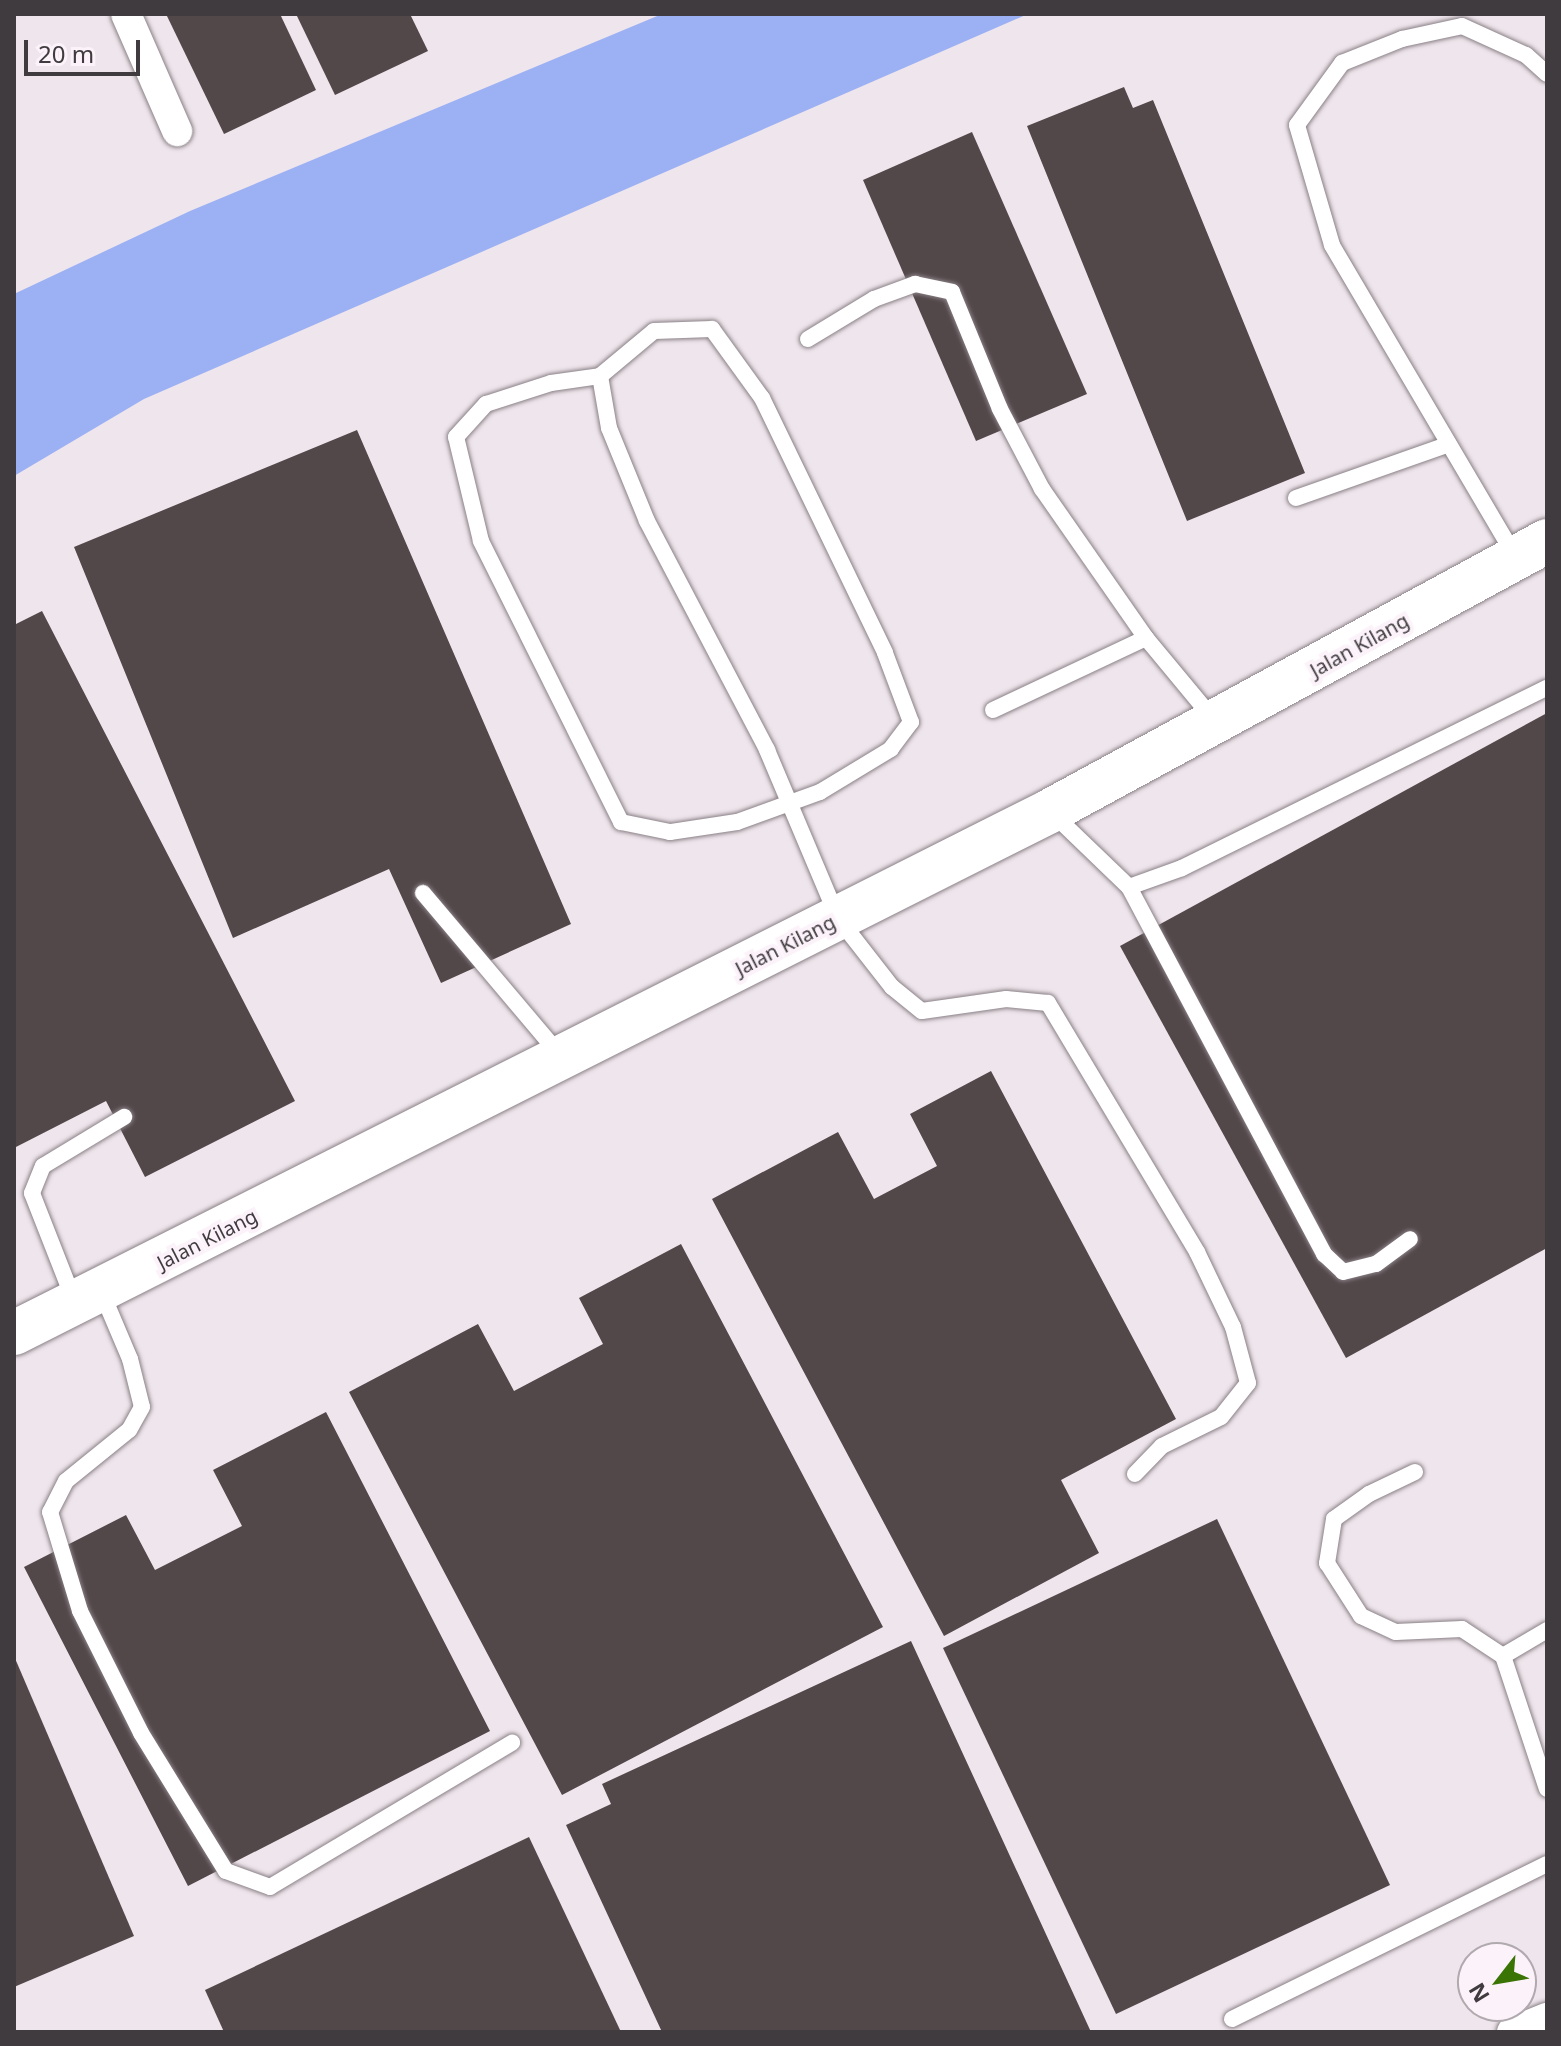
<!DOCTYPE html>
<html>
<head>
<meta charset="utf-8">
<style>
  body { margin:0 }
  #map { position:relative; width:1561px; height:2046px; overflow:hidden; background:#efe5ec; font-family:"Noto Sans",sans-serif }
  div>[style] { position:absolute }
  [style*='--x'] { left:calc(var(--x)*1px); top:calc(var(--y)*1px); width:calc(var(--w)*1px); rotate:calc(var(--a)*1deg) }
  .water>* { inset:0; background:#9cb1f4 }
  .building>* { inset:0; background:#524749 }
  .roads { filter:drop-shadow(0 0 2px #898086) drop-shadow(0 0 2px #898086) }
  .lane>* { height:16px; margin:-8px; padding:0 8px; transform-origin:8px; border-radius:8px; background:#fff }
  .street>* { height:30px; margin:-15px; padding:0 15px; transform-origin:15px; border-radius:15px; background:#fff }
  .secondary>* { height:44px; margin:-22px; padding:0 22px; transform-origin:22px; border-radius:22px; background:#fff }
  span { translate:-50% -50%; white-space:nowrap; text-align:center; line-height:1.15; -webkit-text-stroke:8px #fcf2f9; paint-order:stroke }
  .street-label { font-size:20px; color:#3f3b3e }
  .frame { position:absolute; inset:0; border:16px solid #3f3b3e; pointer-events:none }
  .north { position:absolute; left:1457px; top:1942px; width:80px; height:80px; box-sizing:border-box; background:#fcf2f9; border:2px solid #b0a9ae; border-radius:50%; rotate:239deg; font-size:22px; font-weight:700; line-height:32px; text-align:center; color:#3f3b3e }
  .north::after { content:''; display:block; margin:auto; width:28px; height:36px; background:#3a7405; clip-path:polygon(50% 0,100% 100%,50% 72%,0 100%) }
  .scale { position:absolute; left:24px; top:40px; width:116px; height:36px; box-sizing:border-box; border:4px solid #3f3b3e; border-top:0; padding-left:10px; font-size:24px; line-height:28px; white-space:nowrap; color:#3f3b3e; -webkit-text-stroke:6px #fcf2f9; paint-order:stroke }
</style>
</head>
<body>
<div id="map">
  <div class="water">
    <div style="clip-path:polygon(662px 14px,1028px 14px,144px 399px,14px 476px,14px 294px,190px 211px)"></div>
  </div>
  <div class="building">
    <div style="clip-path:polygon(166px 14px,280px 14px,316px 90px,224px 134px)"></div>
    <div style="clip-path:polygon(296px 14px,410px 14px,428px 51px,335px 95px)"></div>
    <div style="clip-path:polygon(1124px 87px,1133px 108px,1153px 100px,1305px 473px,1187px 521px,1027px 126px)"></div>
    <div style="clip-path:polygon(972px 132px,1087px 394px,976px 441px,863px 180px)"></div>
    <div style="clip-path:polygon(357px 430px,571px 924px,441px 983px,389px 869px,233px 938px,74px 547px)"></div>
    <div style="clip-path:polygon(42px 611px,295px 1101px,145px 1177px,106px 1101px,14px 1148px,14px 625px)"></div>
    <div style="clip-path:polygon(1547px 713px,1547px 1248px,1346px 1358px,1120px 946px)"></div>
    <div style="clip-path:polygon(991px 1071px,1176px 1419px,1061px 1480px,1099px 1553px,944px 1636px,712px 1199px,838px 1132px,874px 1199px,937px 1166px,910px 1114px)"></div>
    <div style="clip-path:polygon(681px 1244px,883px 1627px,562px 1795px,349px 1392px,478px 1324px,514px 1391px,603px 1344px,579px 1298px)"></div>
    <div style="clip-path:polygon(326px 1412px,490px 1731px,188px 1886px,24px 1567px,126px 1515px,155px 1570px,242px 1526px,213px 1470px)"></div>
    <div style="clip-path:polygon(1217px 1519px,1390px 1885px,1116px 2014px,943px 1648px)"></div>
    <div style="clip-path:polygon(911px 1641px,1091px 2032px,662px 2032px,566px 1825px,611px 1804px,602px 1784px)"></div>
    <div style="clip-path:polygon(14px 1656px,134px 1936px,14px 1987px)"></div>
    <div style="clip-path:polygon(529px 1837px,621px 2032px,224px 2032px,205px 1990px)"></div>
  </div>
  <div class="roads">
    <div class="lane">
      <div style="--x:712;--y:329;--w:85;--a:54.1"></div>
      <div style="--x:762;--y:398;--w:283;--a:64.2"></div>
      <div style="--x:885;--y:653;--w:74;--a:69.4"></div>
      <div style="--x:911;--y:722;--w:34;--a:127"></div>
      <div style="--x:891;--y:749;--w:83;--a:148.8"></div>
      <div style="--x:820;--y:792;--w:88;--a:160.1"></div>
      <div style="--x:737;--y:822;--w:68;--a:171.5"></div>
      <div style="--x:670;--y:832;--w:50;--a:-168.5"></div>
      <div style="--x:621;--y:822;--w:314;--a:-116.5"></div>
      <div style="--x:481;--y:541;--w:107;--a:-103.5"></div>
      <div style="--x:456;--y:437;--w:45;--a:-47.7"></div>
      <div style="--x:486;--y:404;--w:68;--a:-17.9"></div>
      <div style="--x:551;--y:383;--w:49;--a:-8.1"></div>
      <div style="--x:600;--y:376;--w:70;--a:-39.8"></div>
      <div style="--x:654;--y:331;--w:58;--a:-2"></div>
      <div style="--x:808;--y:339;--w:77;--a:-31.2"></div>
      <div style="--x:874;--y:299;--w:44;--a:-20.1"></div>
      <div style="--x:915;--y:284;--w:38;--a:12"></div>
      <div style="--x:952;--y:292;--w:126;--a:67.7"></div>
      <div style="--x:1000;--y:409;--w:90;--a:62.3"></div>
      <div style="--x:1042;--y:489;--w:182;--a:55.1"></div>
      <div style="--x:1146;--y:638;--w:107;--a:50.3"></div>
      <div style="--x:600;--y:376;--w:53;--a:80.2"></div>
      <div style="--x:609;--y:428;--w:100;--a:67.8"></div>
      <div style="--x:647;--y:521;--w:259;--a:62.3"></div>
      <div style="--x:767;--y:750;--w:182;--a:67.1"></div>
      <div style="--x:838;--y:918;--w:88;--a:52"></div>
      <div style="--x:892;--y:987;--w:38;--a:39"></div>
      <div style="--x:922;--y:1011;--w:85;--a:-8.1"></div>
      <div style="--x:1006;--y:999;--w:42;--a:5.4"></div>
      <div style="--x:1048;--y:1003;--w:290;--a:59.1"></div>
      <div style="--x:1197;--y:1252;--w:83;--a:64.4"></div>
      <div style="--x:1233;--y:1327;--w:58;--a:75"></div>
      <div style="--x:1248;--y:1383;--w:43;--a:128.5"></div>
      <div style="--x:1221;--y:1417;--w:66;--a:153.8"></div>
      <div style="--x:1162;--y:1446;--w:39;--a:134"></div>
      <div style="--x:1296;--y:498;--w:162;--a:-19.4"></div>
      <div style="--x:1515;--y:556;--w:361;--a:-120.5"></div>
      <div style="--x:1332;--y:245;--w:125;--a:-106.3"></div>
      <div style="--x:1297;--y:125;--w:77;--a:-54"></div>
      <div style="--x:1342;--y:63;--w:65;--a:-21.8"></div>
      <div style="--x:1402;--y:39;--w:61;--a:-12.2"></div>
      <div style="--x:1462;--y:26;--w:70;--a:24.4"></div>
      <div style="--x:1526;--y:55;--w:28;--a:42"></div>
      <div style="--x:993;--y:710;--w:169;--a:-25.2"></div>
      <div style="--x:1051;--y:812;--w:108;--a:43.9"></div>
      <div style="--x:1129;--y:887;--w:56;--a:-19.7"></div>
      <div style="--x:1182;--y:868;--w:407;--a:-26.3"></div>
      <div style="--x:1129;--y:887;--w:416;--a:62"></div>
      <div style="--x:1324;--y:1254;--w:26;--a:43"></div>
      <div style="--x:1343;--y:1272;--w:34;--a:-14"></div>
      <div style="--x:1376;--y:1264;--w:42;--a:-36.3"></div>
      <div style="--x:423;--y:893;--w:212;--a:49.8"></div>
      <div style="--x:102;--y:1293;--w:72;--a:67"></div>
      <div style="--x:130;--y:1359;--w:49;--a:76"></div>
      <div style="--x:142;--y:1407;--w:26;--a:119"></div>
      <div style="--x:129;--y:1430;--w:81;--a:141"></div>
      <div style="--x:66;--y:1481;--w:35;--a:117"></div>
      <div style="--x:50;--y:1512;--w:103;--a:73.1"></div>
      <div style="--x:80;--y:1611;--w:136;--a:63.4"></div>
      <div style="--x:141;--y:1733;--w:162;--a:58.4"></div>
      <div style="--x:226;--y:1871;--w:47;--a:20"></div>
      <div style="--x:270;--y:1887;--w:282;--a:-30.8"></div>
      <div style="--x:75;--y:1303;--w:118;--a:-111.4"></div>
      <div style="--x:32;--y:1193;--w:29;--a:-68"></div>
      <div style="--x:43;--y:1166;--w:95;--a:-31.2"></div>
      <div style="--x:1415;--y:1472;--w:51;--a:154.4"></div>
      <div style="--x:1369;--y:1494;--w:43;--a:144.5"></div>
      <div style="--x:1334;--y:1519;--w:45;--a:99"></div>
      <div style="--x:1327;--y:1563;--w:63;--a:57.3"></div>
      <div style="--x:1361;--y:1616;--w:38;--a:25"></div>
      <div style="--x:1396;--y:1632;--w:66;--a:-2.6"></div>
      <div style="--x:1462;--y:1629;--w:49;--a:33.4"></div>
      <div style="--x:1503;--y:1656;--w:140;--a:71.7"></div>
      <div style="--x:1503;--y:1656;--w:51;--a:-30.6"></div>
      <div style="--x:1232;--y:2019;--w:351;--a:-26.2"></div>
    </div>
    <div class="street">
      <div style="--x:126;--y:14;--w:128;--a:66.4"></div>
      <div style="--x:1512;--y:2032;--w:38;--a:-22"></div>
    </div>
    <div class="secondary">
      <div style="--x:14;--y:1333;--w:1160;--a:-26.74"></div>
      <div style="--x:1050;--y:811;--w:566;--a:-28.51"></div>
    </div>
  </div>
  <div class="street-label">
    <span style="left:1359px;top:645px;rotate:-29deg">Jalan Kilang</span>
    <span style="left:785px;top:945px;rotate:-27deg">Jalan Kilang</span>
    <span style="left:207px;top:1239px;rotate:-27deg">Jalan Kilang</span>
  </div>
  <div class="frame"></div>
  <div class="north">N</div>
  <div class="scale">20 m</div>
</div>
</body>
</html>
